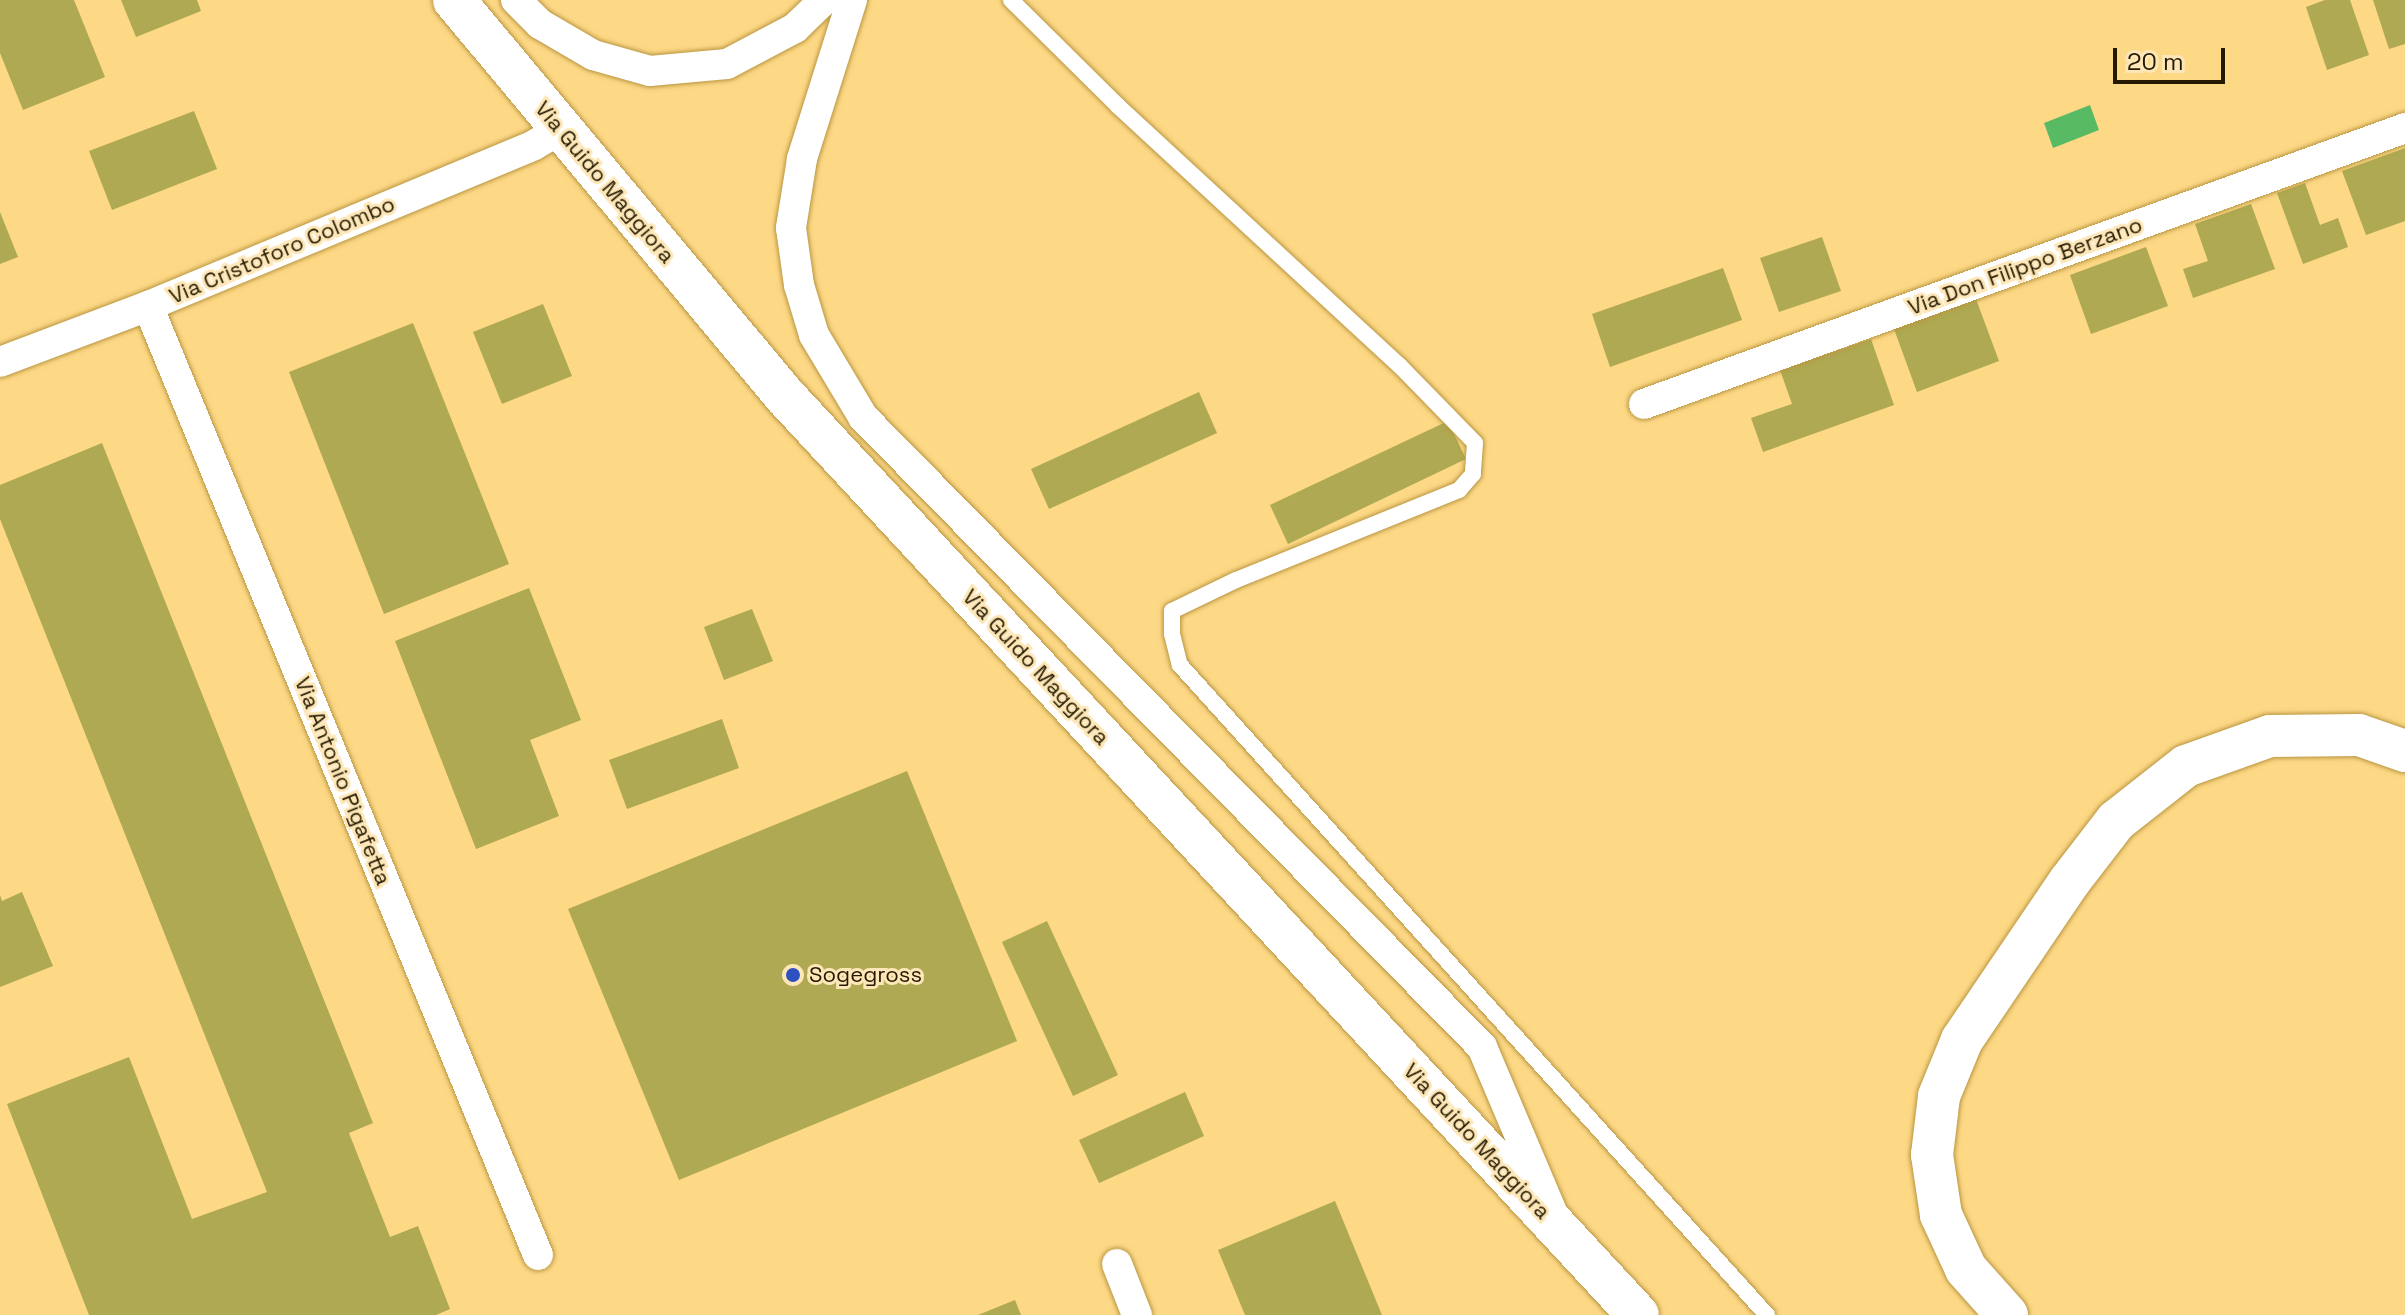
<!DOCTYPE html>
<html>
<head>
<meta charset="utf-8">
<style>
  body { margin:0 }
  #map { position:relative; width:2405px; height:1315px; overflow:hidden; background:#fdd885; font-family:"Space Grotesk",sans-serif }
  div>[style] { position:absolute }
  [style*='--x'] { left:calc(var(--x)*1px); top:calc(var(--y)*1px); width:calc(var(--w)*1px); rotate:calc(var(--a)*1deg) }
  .water>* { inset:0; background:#59ba64 }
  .building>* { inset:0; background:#aea952 }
  .roads { filter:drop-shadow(0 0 2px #b99642) drop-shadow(0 0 2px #b99642) }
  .lane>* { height:16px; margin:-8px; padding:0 8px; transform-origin:8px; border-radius:8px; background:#fff }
  .street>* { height:30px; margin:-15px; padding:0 15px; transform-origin:15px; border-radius:15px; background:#fff }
  .secondary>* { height:42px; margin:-21px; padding:0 21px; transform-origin:21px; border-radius:21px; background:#fff }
  .dots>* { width:22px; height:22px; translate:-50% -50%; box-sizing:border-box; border:4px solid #fde7b8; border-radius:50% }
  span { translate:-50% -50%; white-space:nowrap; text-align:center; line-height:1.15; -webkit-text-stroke:6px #fde7b8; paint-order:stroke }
  .street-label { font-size:22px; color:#251a01 }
  .poi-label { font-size:22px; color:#251a01 }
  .left { translate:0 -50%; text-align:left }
  .scale { position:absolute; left:2113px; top:48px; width:112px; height:36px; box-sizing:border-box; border:4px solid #251a01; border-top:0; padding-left:10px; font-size:24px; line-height:28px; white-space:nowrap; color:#251a01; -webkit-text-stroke:6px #fde7b8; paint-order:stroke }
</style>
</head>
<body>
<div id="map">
  <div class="water">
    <div style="clip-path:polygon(2090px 105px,2099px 130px,2053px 148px,2044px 123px)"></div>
  </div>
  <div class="building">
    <div style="clip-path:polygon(0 0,74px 0,105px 77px,23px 110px,0 53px)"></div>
    <div style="clip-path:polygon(121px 0,197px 0,201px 11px,136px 37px)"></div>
    <div style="clip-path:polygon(2325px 0,2350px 0,2369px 55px,2327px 70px,2306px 7px)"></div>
    <div style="clip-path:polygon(2373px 0,2405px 0,2405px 44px,2389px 49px)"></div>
    <div style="clip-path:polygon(194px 111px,217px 169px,112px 210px,89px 151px)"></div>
    <div style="clip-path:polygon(2405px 148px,2405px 221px,2366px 235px,2342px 171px)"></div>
    <div style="clip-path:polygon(2305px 183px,2320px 225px,2338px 218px,2348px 247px,2303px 264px,2277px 193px)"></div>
    <div style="clip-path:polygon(2251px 204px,2275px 269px,2193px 298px,2183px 269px,2208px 261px,2195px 224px)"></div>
    <div style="clip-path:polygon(0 212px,18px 257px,0 264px)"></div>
    <div style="clip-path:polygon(1822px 237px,1841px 291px,1779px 312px,1760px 258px)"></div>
    <div style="clip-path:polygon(2146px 247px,2168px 306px,2091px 334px,2070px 275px)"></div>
    <div style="clip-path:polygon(1723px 268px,1742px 320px,1610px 367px,1592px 314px)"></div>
    <div style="clip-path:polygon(1976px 299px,1999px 361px,1917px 392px,1894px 329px)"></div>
    <div style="clip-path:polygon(543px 304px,572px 376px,502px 404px,473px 332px)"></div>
    <div style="clip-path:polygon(413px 323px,509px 564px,384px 614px,289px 372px)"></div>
    <div style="clip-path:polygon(1871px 339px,1894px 405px,1763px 452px,1751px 418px,1792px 404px,1780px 370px)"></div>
    <div style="clip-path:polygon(1199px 392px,1217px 433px,1049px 509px,1031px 469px)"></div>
    <div style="clip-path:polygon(1448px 421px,1466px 459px,1288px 544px,1270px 505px)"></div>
    <div style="clip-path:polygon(102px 443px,373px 1123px,349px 1133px,390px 1237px,418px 1226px,450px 1309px,436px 1315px,89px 1315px,7px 1104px,129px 1057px,192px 1219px,267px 1192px,0 519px,0 485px)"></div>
    <div style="clip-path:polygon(529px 588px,581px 720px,530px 740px,559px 816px,476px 849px,395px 641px)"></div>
    <div style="clip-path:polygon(752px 609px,773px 661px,724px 680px,704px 627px)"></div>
    <div style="clip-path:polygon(722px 719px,739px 768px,627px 809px,609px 760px)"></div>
    <div style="clip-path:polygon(907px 771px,1017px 1041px,679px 1180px,568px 909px)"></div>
    <div style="clip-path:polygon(22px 892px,53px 966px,0 987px,0 895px,2px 901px)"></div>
    <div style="clip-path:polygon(1047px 921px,1118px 1075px,1073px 1096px,1002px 942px)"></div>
    <div style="clip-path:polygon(1185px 1092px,1204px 1136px,1099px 1183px,1079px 1140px)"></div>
    <div style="clip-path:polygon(1335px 1201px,1382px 1315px,1245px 1315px,1218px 1250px)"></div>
    <div style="clip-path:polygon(1015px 1300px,1021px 1315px,978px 1315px)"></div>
  </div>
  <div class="roads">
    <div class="lane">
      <div style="--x:1011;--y:0;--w:151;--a:44.7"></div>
      <div style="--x:1118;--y:106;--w:382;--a:42.7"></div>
      <div style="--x:1399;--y:365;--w:109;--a:45.7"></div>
      <div style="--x:1475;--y:443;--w:31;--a:94"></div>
      <div style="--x:1473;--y:474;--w:21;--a:131"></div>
      <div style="--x:1459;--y:490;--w:240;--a:158"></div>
      <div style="--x:1236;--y:580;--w:71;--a:154.2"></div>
      <div style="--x:1172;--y:611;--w:23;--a:90"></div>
      <div style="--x:1172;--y:634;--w:32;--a:76"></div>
      <div style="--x:1180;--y:665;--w:876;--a:47.92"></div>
    </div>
    <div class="street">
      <div style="--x:516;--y:0;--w:34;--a:45"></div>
      <div style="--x:540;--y:24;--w:61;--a:30.3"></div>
      <div style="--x:593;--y:55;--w:59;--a:15.7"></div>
      <div style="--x:650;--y:71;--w:77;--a:-5.2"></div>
      <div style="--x:727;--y:64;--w:77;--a:-27.9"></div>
      <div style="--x:795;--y:28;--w:40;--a:-44"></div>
      <div style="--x:852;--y:0;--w:167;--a:107.5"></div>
      <div style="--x:802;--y:159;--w:70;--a:99.1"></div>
      <div style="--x:791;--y:228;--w:58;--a:82"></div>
      <div style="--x:799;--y:285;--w:52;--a:73.3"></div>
      <div style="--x:814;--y:335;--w:96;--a:59.1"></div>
      <div style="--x:863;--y:417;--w:883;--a:45.5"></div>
      <div style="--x:1482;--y:1047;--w:181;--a:67"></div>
      <div style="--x:148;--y:306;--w:1026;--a:67.66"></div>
      <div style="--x:0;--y:362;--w:158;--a:-20.7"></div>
      <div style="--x:148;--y:306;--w:418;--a:-22.6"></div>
      <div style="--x:534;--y:145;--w:30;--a:-30"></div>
      <div style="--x:1644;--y:404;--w:810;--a:-19.93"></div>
      <div style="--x:1117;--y:1264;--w:55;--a:68.6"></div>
    </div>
    <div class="secondary">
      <div style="--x:454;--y:0;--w:515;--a:50.12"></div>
      <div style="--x:784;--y:395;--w:1255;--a:47.13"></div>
      <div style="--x:2007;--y:1315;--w:62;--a:-131.7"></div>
      <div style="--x:1966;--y:1269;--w:60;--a:-114.8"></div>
      <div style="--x:1941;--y:1215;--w:61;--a:-98.5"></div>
      <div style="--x:1932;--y:1155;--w:59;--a:-83.2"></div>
      <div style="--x:1939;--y:1096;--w:61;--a:-67.7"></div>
      <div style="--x:1962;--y:1040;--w:191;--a:-55.9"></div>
      <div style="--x:2069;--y:882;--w:77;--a:-52.4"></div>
      <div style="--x:2116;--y:821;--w:89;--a:-38.2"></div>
      <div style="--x:2186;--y:766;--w:89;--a:-19.7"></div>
      <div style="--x:2270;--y:736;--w:89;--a:-0.6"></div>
      <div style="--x:2359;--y:735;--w:49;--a:19.2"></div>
    </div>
  </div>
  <div class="dots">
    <div style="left:793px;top:975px;background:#2d51c1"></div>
  </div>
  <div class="street-label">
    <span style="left:605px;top:182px;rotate:50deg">Via Guido Maggiora</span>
    <span style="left:282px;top:250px;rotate:-23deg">Via Cristoforo Colombo</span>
    <span style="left:2025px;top:266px;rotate:-20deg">Via Don Filippo Berzano</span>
    <span style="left:1036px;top:667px;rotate:47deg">Via Guido Maggiora</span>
    <span style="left:343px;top:781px;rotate:68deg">Via Antonio Pigafetta</span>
    <span style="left:1477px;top:1141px;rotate:47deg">Via Guido Maggiora</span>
  </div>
  <div class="poi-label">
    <span class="left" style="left:809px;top:975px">Sogegross</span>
  </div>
  <div class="scale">20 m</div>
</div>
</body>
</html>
